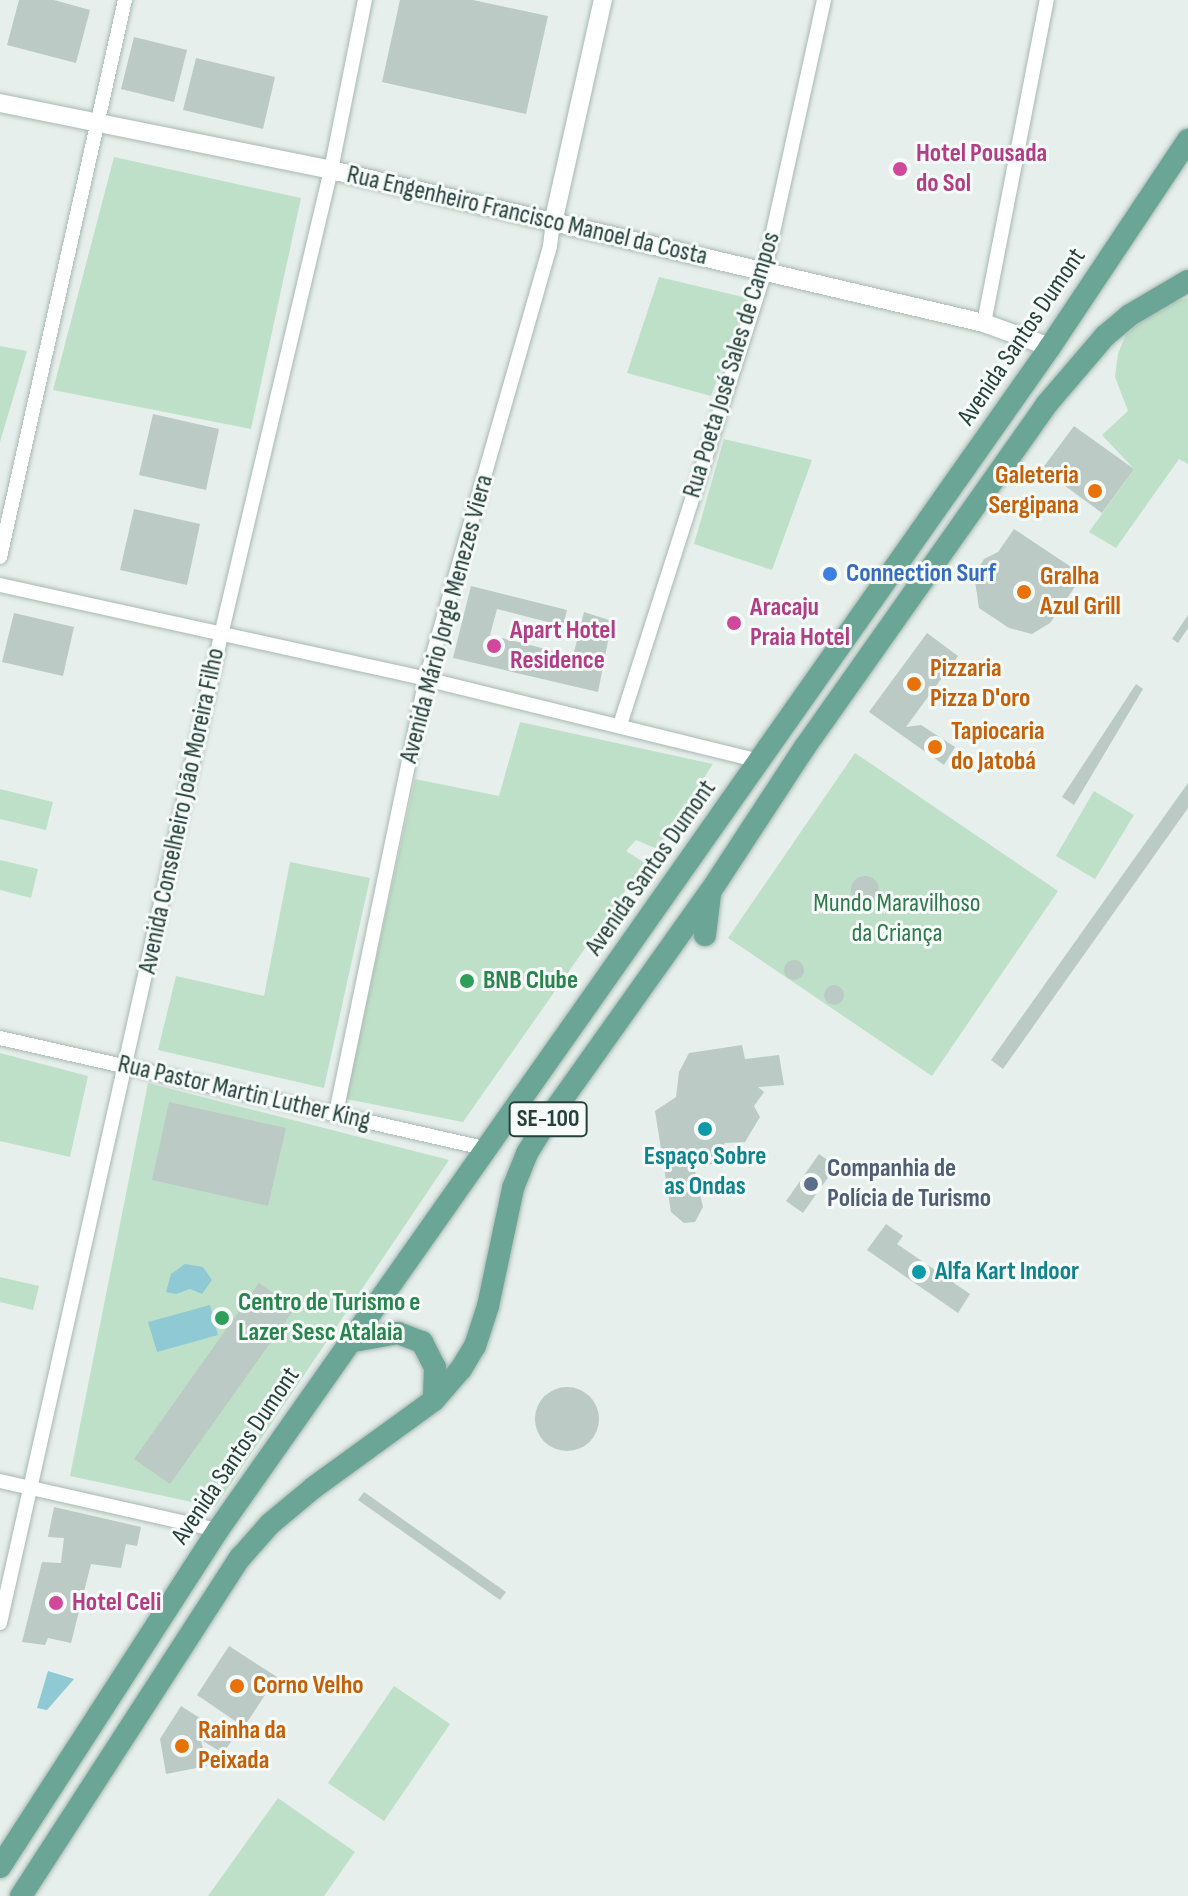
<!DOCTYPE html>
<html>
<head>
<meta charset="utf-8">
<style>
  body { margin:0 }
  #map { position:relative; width:1188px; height:1896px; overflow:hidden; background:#e6efeb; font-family:"Sofia Sans Condensed",sans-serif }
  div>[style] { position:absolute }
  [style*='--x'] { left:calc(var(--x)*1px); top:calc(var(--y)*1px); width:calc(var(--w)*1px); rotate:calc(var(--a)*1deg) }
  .green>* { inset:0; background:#bfe0c8 }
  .water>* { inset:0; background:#8ec9d4 }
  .building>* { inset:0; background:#bbcac4 }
  .round { border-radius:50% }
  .roads { filter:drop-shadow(0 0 2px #a8b8b2) drop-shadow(0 0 2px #a8b8b2) }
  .minor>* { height:14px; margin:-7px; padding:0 7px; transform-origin:7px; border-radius:7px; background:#fff }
  .tertiary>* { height:18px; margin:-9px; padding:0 9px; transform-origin:9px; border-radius:9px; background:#fff }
  .primary>* { height:22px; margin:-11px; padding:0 11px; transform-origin:11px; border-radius:11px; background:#6aa596 }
  .dots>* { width:22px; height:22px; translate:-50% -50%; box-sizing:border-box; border:4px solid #f7fbf9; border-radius:50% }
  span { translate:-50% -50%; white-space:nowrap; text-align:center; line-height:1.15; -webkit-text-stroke:6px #f7fbf9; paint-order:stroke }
  .shield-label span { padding:2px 6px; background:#f7fbf9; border:2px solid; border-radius:6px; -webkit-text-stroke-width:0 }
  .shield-label { font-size:24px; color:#24423a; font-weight:700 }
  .hotel-label { font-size:26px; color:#b23c85; font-weight:700 }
  .left { translate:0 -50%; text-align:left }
  .street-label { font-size:26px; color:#24423a }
  .food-label { font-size:26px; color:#c56008; font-weight:700 }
  .right { translate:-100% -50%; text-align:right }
  .shop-label { font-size:26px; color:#366cbe; font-weight:700 }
  .park-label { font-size:26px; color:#2d7a4b }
  .leisure-label { font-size:26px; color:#27864d; font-weight:700 }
  .culture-label { font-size:26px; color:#0d838f; font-weight:700 }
  .service-label { font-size:26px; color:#4e5e75; font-weight:700 }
</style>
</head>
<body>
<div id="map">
  <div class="green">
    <div style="clip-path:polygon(114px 157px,301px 198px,251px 429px,53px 390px)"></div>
    <div style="clip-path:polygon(659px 277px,747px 298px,711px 396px,627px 373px)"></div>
    <div style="clip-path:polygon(1188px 298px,1188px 464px,1179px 459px,1116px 548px,1089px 532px,1134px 469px,1102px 435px,1128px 411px,1115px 377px,1118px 354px,1126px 334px,1159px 306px)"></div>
    <div style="clip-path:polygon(0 346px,27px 351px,0 442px)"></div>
    <div style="clip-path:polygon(724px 439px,812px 460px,772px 570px,694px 544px)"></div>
    <div style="clip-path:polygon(520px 722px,713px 764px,657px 849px,636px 840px,626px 851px,645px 863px,463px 1122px,346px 1099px,415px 779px,499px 796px)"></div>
    <div style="clip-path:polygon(855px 753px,1058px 891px,932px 1076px,728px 938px)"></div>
    <div style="clip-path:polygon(0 789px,53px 802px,46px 830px,0 819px)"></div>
    <div style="clip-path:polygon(1094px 791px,1134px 815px,1095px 879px,1056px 856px)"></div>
    <div style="clip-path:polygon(0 860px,38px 869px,31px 898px,0 890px)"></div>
    <div style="clip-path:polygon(290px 862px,370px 878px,324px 1088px,158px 1050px,176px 976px,264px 996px)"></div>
    <div style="clip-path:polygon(0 1053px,88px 1076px,70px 1157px,0 1141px)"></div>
    <div style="clip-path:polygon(148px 1083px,449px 1160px,215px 1507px,70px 1476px)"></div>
    <div style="clip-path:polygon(0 1277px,39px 1286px,33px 1310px,0 1302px)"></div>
    <div style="clip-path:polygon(394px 1686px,450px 1724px,384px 1821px,328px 1783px)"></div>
    <div style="clip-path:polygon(278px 1798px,355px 1852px,324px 1896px,208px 1896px)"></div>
  </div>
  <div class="water">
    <div style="clip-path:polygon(185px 1264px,203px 1267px,212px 1280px,202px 1294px,190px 1289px,176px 1294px,166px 1292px,171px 1274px)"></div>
    <div style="clip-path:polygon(210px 1305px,218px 1335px,157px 1352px,148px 1322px)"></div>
    <div style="clip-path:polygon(48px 1671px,74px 1679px,47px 1710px,37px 1708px)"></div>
  </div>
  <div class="building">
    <div style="clip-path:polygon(19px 0,54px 0,90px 10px,76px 63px,7px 45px)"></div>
    <div style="clip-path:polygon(400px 0,473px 0,548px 16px,526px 114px,382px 82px)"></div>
    <div style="clip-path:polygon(134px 37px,187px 50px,174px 102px,121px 89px)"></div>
    <div style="clip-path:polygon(196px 58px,275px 77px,263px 129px,183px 110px)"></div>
    <div style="clip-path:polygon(153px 414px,219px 429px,206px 490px,139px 475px)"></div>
    <div style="clip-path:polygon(1074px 426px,1134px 469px,1102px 513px,1042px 469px)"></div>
    <div style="clip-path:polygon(134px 509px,200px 524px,187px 585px,120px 570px)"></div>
    <div style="clip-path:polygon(1014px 529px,1083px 575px,1050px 623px,1032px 634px,1009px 628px,979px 608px,974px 575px,984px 559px,998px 552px)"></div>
    <div style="clip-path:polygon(471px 586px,567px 610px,563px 626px,497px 609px,490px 635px,573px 656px,584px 612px,612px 621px,598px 692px,453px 658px)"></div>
    <div style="clip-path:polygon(14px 613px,74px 627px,63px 676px,2px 662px)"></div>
    <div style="clip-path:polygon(1188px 615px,1188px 628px,1178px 643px,1172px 639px)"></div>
    <div style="clip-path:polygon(927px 633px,958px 656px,906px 727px,921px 725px,955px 747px,944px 765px,869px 712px)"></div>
    <div style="clip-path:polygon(1136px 684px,1143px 689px,1074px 805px,1062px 797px)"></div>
    <div style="clip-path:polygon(1188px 783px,1188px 808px,1003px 1069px,991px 1060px)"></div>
    <div class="round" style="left:851px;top:876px;width:28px;height:28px"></div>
    <div class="round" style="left:784px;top:960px;width:20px;height:20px"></div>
    <div class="round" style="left:824px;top:985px;width:20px;height:20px"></div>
    <div style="clip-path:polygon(742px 1045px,745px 1059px,779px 1055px,784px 1085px,758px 1087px,764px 1092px,754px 1106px,760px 1117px,745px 1142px,725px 1143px,719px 1151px,720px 1163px,707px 1165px,707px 1160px,702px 1160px,694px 1167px,703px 1207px,695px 1222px,684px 1223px,671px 1212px,655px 1111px,676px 1097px,679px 1072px,689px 1053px)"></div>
    <div style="clip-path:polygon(169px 1102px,286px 1128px,268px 1206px,152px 1180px)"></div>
    <div style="clip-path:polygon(819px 1154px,836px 1166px,803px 1213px,786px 1201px)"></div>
    <div style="clip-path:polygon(886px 1224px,903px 1236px,897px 1244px,970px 1294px,958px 1313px,867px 1250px)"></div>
    <div style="clip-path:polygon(259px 1283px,295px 1308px,170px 1484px,134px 1459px)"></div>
    <div class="round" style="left:535px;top:1387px;width:64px;height:64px"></div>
    <div style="clip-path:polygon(364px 1492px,506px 1592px,500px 1600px,358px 1500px)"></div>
    <div style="clip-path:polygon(54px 1507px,141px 1527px,137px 1546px,126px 1544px,121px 1568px,91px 1564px,71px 1643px,48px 1638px,45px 1645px,22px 1642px,42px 1562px,61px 1563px,64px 1538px,48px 1537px)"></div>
    <div style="clip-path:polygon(229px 1646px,277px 1677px,244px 1727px,197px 1695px)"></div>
    <div style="clip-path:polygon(181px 1706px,233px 1739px,223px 1753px,201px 1740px,207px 1766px,166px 1774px,160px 1739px)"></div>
  </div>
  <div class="roads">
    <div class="minor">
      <div style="--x:984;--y:323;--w:329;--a:-79"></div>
      <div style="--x:0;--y:557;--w:571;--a:-77.35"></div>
      <div style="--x:0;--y:585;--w:436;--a:12.4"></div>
      <div style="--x:426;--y:679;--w:345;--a:13.8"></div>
      <div style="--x:620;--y:725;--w:474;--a:-72.3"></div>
      <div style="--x:764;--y:273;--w:280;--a:-77.6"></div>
      <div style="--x:0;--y:1038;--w:500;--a:12.81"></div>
      <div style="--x:336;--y:1113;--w:443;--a:-78.3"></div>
      <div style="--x:426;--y:679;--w:450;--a:-74"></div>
      <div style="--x:550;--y:246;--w:23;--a:-83"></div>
      <div style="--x:0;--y:1481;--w:223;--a:12.7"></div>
      <div style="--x:0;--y:1623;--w:1012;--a:-77.39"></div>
      <div style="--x:221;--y:635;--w:478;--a:-76.7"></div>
      <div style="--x:331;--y:170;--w:173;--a:-78.7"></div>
    </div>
    <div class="tertiary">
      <div style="--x:0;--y:103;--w:338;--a:11.4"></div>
      <div style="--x:331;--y:170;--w:671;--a:13.19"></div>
      <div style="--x:984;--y:323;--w:70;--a:20"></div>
      <div style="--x:553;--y:223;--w:229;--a:-77.4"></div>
    </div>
    <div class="primary">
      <div style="--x:705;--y:935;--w:39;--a:-83"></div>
      <div style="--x:348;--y:1342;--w:51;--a:-10.2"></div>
      <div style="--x:398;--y:1333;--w:26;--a:21"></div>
      <div style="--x:422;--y:1342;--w:28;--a:63"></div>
      <div style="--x:435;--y:1367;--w:33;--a:92"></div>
      <div style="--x:0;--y:1867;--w:401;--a:-57.1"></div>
      <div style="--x:218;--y:1530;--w:1446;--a:-54.88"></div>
      <div style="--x:1050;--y:347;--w:249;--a:-56.3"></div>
      <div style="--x:21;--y:1896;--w:403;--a:-57.1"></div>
      <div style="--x:240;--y:1558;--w:45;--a:-48.6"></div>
      <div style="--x:270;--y:1524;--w:56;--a:-39.9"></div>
      <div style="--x:313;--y:1488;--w:150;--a:-36"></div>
      <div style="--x:434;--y:1400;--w:41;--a:-48.9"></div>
      <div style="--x:461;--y:1369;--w:27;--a:-59"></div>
      <div style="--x:475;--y:1346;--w:42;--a:-72"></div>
      <div style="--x:488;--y:1306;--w:121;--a:-78"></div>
      <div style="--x:513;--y:1188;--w:38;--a:-68"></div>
      <div style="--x:527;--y:1153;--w:38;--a:-58"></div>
      <div style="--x:547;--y:1121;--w:281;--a:-54.6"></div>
      <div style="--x:710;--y:892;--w:173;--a:-56.8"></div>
      <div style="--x:805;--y:747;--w:418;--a:-54.8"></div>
      <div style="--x:1046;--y:405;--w:91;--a:-49.5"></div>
      <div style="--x:1105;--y:336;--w:33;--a:-40"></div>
      <div style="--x:1130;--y:315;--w:67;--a:-30.4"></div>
    </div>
  </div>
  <div class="dots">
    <div style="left:900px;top:169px;background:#d1479c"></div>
    <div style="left:1095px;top:491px;background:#e8710a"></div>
    <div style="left:830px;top:574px;background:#3f7fe0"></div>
    <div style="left:1024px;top:592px;background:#e8710a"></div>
    <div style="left:734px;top:623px;background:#d1479c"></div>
    <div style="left:494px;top:646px;background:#d1479c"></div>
    <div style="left:914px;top:684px;background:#e8710a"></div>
    <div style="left:935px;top:747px;background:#e8710a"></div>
    <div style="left:467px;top:981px;background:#2e9e5b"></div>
    <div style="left:705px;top:1129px;background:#0f9aa8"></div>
    <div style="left:811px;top:1184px;background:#5c6f8a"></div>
    <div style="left:919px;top:1272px;background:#0f9aa8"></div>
    <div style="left:222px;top:1318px;background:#2e9e5b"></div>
    <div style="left:56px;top:1603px;background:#d1479c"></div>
    <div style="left:237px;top:1686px;background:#e8710a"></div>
    <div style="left:182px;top:1746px;background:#e8710a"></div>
  </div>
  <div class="shield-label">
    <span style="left:548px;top:1119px">SE-100</span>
  </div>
  <div class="hotel-label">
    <span class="left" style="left:916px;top:169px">Hotel Pousada<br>do Sol</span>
    <span class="left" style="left:750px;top:623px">Aracaju<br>Praia Hotel</span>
    <span class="left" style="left:510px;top:646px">Apart Hotel<br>Residence</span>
    <span class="left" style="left:72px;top:1603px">Hotel Celi</span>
  </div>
  <div class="street-label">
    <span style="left:527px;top:216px;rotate:13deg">Rua Engenheiro Francisco Manoel da Costa</span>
    <span style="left:1022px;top:337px;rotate:-56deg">Avenida Santos Dumont</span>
    <span style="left:732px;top:365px;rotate:-73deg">Rua Poeta José Sales de Campos</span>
    <span style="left:447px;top:619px;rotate:-75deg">Avenida Mário Jorge Menezes Viera</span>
    <span style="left:182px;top:811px;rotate:-78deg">Avenida Conselheiro João Moreira Filho</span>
    <span style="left:651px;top:868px;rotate:-55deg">Avenida Santos Dumont</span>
    <span style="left:244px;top:1093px;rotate:13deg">Rua Pastor Martin Luther King</span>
    <span style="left:236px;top:1456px;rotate:-56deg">Avenida Santos Dumont</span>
  </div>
  <div class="food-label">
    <span class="right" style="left:1079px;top:491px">Galeteria<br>Sergipana</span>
    <span class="left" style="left:1040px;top:592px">Gralha<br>Azul Grill</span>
    <span class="left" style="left:930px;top:684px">Pizzaria<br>Pizza D'oro</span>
    <span class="left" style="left:951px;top:747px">Tapiocaria<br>do Jatobá</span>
    <span class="left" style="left:253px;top:1686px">Corno Velho</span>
    <span class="left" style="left:198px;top:1746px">Rainha da<br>Peixada</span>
  </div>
  <div class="shop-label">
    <span class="left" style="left:846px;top:574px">Connection Surf</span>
  </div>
  <div class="park-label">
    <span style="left:897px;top:919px">Mundo Maravilhoso<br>da Criança</span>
  </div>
  <div class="leisure-label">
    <span class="left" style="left:483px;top:981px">BNB Clube</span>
    <span class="left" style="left:238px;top:1318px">Centro de Turismo e<br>Lazer Sesc Atalaia</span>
  </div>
  <div class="culture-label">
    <span style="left:705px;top:1172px">Espaço Sobre<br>as Ondas</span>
    <span class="left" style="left:935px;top:1272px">Alfa Kart Indoor</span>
  </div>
  <div class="service-label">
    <span class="left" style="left:827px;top:1184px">Companhia de<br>Polícia de Turismo</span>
  </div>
</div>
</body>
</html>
